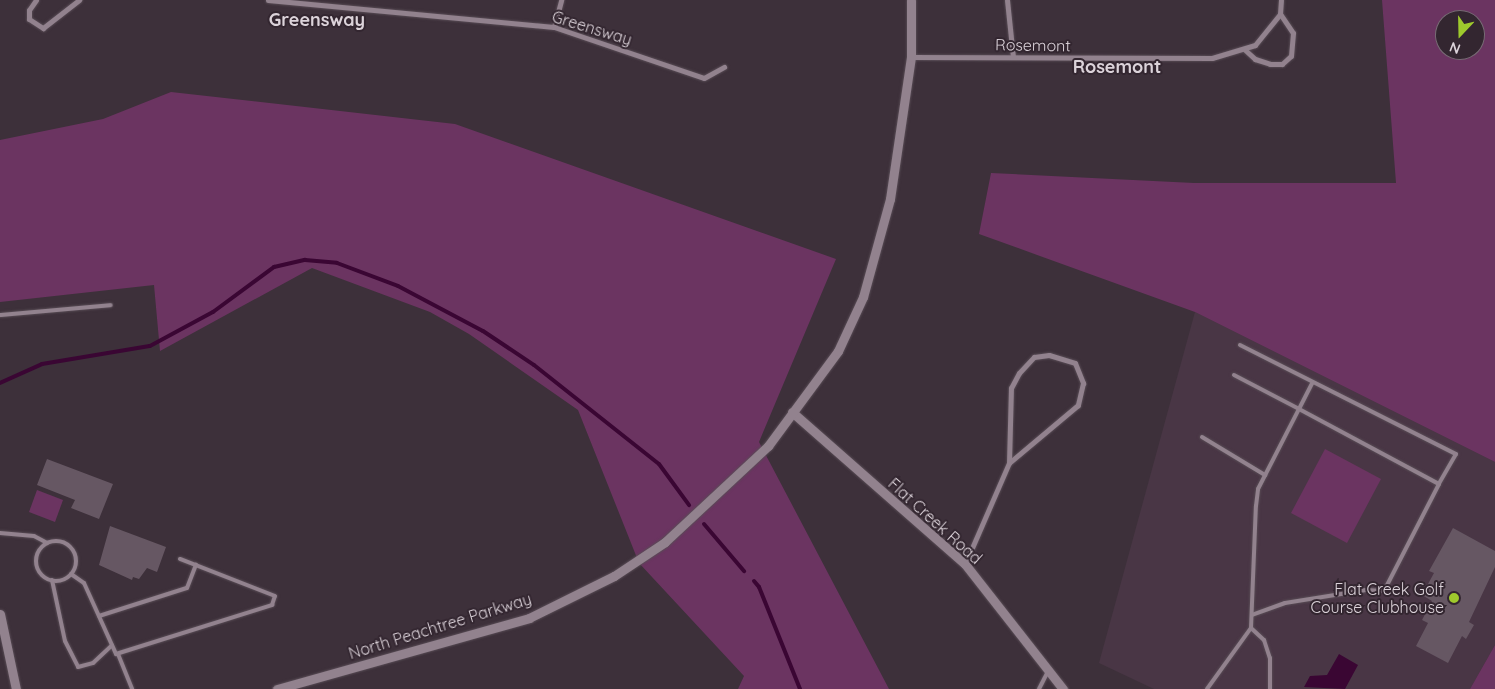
<!DOCTYPE html>
<html>
<head>
<meta charset="utf-8">
<style>
  body { margin:0 }
  #map { position:relative; width:1495px; height:689px; overflow:hidden; background:#3d303a; font-family:Quicksand,sans-serif }
  div>[style] { position:absolute }
  [style*='--x'] { left:calc(var(--x)*1px); top:calc(var(--y)*1px); width:calc(var(--w)*1px); rotate:calc(var(--a)*1deg) }
  .built>* { inset:0; background:#493645 }
  .green>* { inset:0; background:#6b3461 }
  .water>* { inset:0; background:#3a0633 }
  .stream>* { height:4px; margin:-2px; padding:0 2px; transform-origin:2px; border-radius:2px; background:#3a0633 }
  .building>* { inset:0; background:#665763 }
  .roads { filter:drop-shadow(0 0 1px #584c55) drop-shadow(0 0 1px #584c55) }
  .service>* { height:4px; margin:-2px; padding:0 2px; transform-origin:2px; border-radius:2px; background:#92828e }
  .service>.ring { margin:-2px; padding:0; box-sizing:content-box; background:none; border:4px solid #92828e; border-radius:50% }
  .minor>* { height:5px; margin:-2.5px; padding:0 2.5px; transform-origin:2.5px; border-radius:2.5px; background:#92828e }
  .tertiary>* { height:9px; margin:-4.5px; padding:0 4.5px; transform-origin:4.5px; border-radius:4.5px; background:#92828e }
  .dots>* { width:14px; height:14px; translate:-50% -50%; box-sizing:border-box; border:2px solid #332630; border-radius:50% }
  span { translate:-50% -50%; white-space:nowrap; text-align:center; line-height:1.15; -webkit-text-stroke:4px #332630; paint-order:stroke }
  .street-label { font-size:16px; color:#dcd3da }
  .poi-label { font-size:16px; color:#dcd3da }
  .right { translate:-100% -50%; text-align:right }
  .neighbourhood-label { font-size:18px; color:#dcd3da; font-weight:700 }
  .north { position:absolute; left:1435px; top:10px; width:50px; height:50px; box-sizing:border-box; background:#332630; border:1px solid #776b74; border-radius:50%; rotate:201deg; font-size:14px; font-weight:700; line-height:20px; text-align:center; color:#dcd3da }
  .north::after { content:''; display:block; margin:auto; width:18px; height:22px; background:#9fca2d; clip-path:polygon(50% 0,100% 100%,50% 72%,0 100%) }
</style>
</head>
<body>
<div id="map">
  <div class="built">
    <div style="clip-path:polygon(1195px 312px,1495px 462px,1495px 645px,1470px 689px,1154px 689px,1099px 663px)"></div>
  </div>
  <div class="green">
    <div style="clip-path:polygon(evenodd,1382px 0,1495px 0,1495px 462px,1195px 312px,979px 234px,991px 173px,1194px 183px,1396px 183px,1382px 0,1445px 20px,1475px 20px,1475px 50px,1445px 50px,1445px 20px)"></div>
    <div style="clip-path:polygon(171px 92px,455px 124px,836px 259px,759px 442px,889px 689px,738px 689px,744px 676px,639px 563px,578px 410px,469px 334px,430px 312px,312px 268px,160px 351px,154px 285px,0 302px,0 140px,103px 119px)"></div>
    <div style="clip-path:polygon(1325px 449px,1381px 479px,1347px 543px,1291px 513px)"></div>
    <div style="clip-path:polygon(37px 490px,63px 500px,55px 522px,29px 512px)"></div>
    <div style="clip-path:polygon(1495px 645px,1495px 689px,1470px 689px)"></div>
  </div>
  <div class="water">
    <div style="clip-path:polygon(1339px 654px,1358px 665px,1345px 689px,1304px 687px,1310px 676px,1327px 675px)"></div>
  </div>
  <div class="stream">
    <div style="--x:0;--y:383;--w:46;--a:-24.3"></div>
    <div style="--x:42;--y:364;--w:109;--a:-9.5"></div>
    <div style="--x:150;--y:346;--w:72;--a:-28.4"></div>
    <div style="--x:213;--y:312;--w:76;--a:-36.4"></div>
    <div style="--x:274;--y:267;--w:32;--a:-13"></div>
    <div style="--x:305;--y:260;--w:32;--a:5"></div>
    <div style="--x:337;--y:263;--w:65;--a:20.7"></div>
    <div style="--x:398;--y:286;--w:96;--a:27.9"></div>
    <div style="--x:483;--y:331;--w:61;--a:33.7"></div>
    <div style="--x:534;--y:365;--w:159;--a:38.4"></div>
    <div style="--x:659;--y:464;--w:51;--a:53.8"></div>
    <div style="--x:704;--y:524;--w:62;--a:49.6"></div>
    <div style="--x:754;--y:581;--w:8;--a:50"></div>
    <div style="--x:759;--y:587;--w:110;--a:68.1"></div>
  </div>
  <div class="building">
    <div style="clip-path:polygon(47px 459px,113px 484px,99px 519px,71px 508px,75px 500px,37px 485px)"></div>
    <div style="clip-path:polygon(110px 526px,166px 547px,157px 572px,147px 568px,139px 579px,133px 577px,132px 580px,99px 565px)"></div>
    <div style="clip-path:polygon(1453px 528px,1495px 551px,1495px 567px,1469px 622px,1474px 625px,1466px 639px,1462px 636px,1448px 663px,1416px 646px,1428px 623px,1422px 620px,1432px 601px,1422px 595px,1434px 573px,1429px 571px)"></div>
  </div>
  <div class="roads">
    <div class="service">
      <div style="--x:0;--y:315;--w:111;--a:-5.1"></div>
      <div style="--x:1240;--y:345;--w:242;--a:26.8"></div>
      <div style="--x:1456;--y:454;--w:34;--a:120"></div>
      <div style="--x:1234;--y:375;--w:73;--a:27.6"></div>
      <div style="--x:1299;--y:409;--w:30;--a:-63"></div>
      <div style="--x:1202;--y:437;--w:74;--a:31.1"></div>
      <div style="--x:0;--y:533;--w:34;--a:5"></div>
      <div style="--x:34;--y:536;--w:15;--a:28"></div>
      <div class="ring" style="left:36px;top:541px;width:36px;height:36px"></div>
      <div style="--x:71;--y:574;--w:16;--a:35"></div>
      <div style="--x:84;--y:583;--w:78;--a:65.7"></div>
      <div style="--x:116;--y:654;--w:164;--a:-17.4"></div>
      <div style="--x:272;--y:605;--w:9;--a:-72"></div>
      <div style="--x:275;--y:596;--w:102;--a:-158.7"></div>
      <div style="--x:52;--y:580;--w:62;--a:78"></div>
      <div style="--x:65;--y:641;--w:29;--a:63"></div>
      <div style="--x:78;--y:667;--w:16;--a:-15"></div>
      <div style="--x:93;--y:663;--w:26;--a:-43"></div>
      <div style="--x:99;--y:616;--w:92;--a:-17.7"></div>
      <div style="--x:187;--y:588;--w:25;--a:-69"></div>
      <div style="--x:1251;--y:628;--w:18;--a:43"></div>
      <div style="--x:1264;--y:640;--w:19;--a:72"></div>
      <div style="--x:1270;--y:658;--w:31;--a:90"></div>
      <div style="--x:118;--y:654;--w:38;--a:68"></div>
      <div style="--x:1039;--y:689;--w:20;--a:-63"></div>
      <div style="--x:1207;--y:689;--w:75;--a:-54.2"></div>
      <div style="--x:1251;--y:628;--w:122;--a:-87.7"></div>
      <div style="--x:1256;--y:506;--w:17;--a:-83"></div>
      <div style="--x:1258;--y:489;--w:90;--a:-62.9"></div>
      <div style="--x:1299;--y:409;--w:159;--a:28.2"></div>
      <div style="--x:1439;--y:484;--w:120;--a:117.2"></div>
      <div style="--x:1384;--y:591;--w:18;--a:-177"></div>
      <div style="--x:1366;--y:590;--w:82;--a:170.9"></div>
      <div style="--x:1285;--y:603;--w:35;--a:160"></div>
    </div>
    <div class="minor">
      <div style="--x:36;--y:0;--w:12;--a:125"></div>
      <div style="--x:29;--y:10;--w:9;--a:90"></div>
      <div style="--x:29;--y:19;--w:17;--a:33"></div>
      <div style="--x:43;--y:28;--w:46;--a:-37.9"></div>
      <div style="--x:268;--y:0;--w:287;--a:5.4"></div>
      <div style="--x:554;--y:27;--w:158;--a:18.8"></div>
      <div style="--x:704;--y:78;--w:23;--a:-29"></div>
      <div style="--x:1007;--y:0;--w:57;--a:84"></div>
      <div style="--x:554;--y:27;--w:28;--a:-75"></div>
      <div style="--x:1244;--y:49;--w:15;--a:42"></div>
      <div style="--x:1255;--y:59;--w:16;--a:18"></div>
      <div style="--x:1270;--y:64;--w:12;--a:0"></div>
      <div style="--x:1282;--y:64;--w:12;--a:-42"></div>
      <div style="--x:1291;--y:56;--w:23;--a:-85"></div>
      <div style="--x:1293;--y:33;--w:23;--a:-124"></div>
      <div style="--x:911;--y:57;--w:301;--a:0.2"></div>
      <div style="--x:1212;--y:58;--w:45;--a:-16.8"></div>
      <div style="--x:1255;--y:45;--w:40;--a:-51"></div>
      <div style="--x:1280;--y:14;--w:14;--a:-86"></div>
      <div style="--x:1049;--y:355;--w:27;--a:17"></div>
      <div style="--x:1075;--y:363;--w:22;--a:68"></div>
      <div style="--x:1083;--y:383;--w:23;--a:103"></div>
      <div style="--x:1078;--y:405;--w:90;--a:140"></div>
      <div style="--x:1009;--y:463;--w:75;--a:-88.5"></div>
      <div style="--x:1011;--y:388;--w:17;--a:-62"></div>
      <div style="--x:1019;--y:373;--w:22;--a:-47"></div>
      <div style="--x:1034;--y:357;--w:15;--a:-8"></div>
      <div style="--x:965;--y:564;--w:110;--a:-66.5"></div>
    </div>
    <div class="tertiary">
      <div style="--x:792;--y:412;--w:230;--a:41.3"></div>
      <div style="--x:965;--y:564;--w:159;--a:51.9"></div>
      <div style="--x:0;--y:614;--w:77;--a:78"></div>
      <div style="--x:277;--y:689;--w:262;--a:-15.7"></div>
      <div style="--x:529;--y:618;--w:95;--a:-26.3"></div>
      <div style="--x:614;--y:576;--w:61;--a:-33.7"></div>
      <div style="--x:665;--y:542;--w:141;--a:-43"></div>
      <div style="--x:768;--y:446;--w:118;--a:-53.6"></div>
      <div style="--x:838;--y:351;--w:60;--a:-65.2"></div>
      <div style="--x:863;--y:297;--w:102;--a:-74.6"></div>
      <div style="--x:890;--y:199;--w:144;--a:-81.6"></div>
      <div style="--x:911;--y:57;--w:57;--a:-90"></div>
    </div>
  </div>
  <div class="dots">
    <div style="left:1454px;top:598px;background:#9fca2d"></div>
  </div>
  <div class="street-label">
    <span style="left:592px;top:28px;rotate:17deg">Greensway</span>
    <span style="left:1033px;top:45px;rotate:1deg">Rosemont</span>
    <span style="left:935px;top:521px;rotate:42deg">Flat Creek Road</span>
    <span style="left:440px;top:626px;rotate:-17deg">North Peachtree Parkway</span>
  </div>
  <div class="poi-label">
    <span class="right" style="left:1444px;top:598px">Flat Creek Golf<br>Course Clubhouse</span>
  </div>
  <div class="neighbourhood-label">
    <span style="left:317px;top:20px">Greensway</span>
    <span style="left:1117px;top:67px">Rosemont</span>
  </div>
  <div class="north">N</div>
</div>
</body>
</html>
